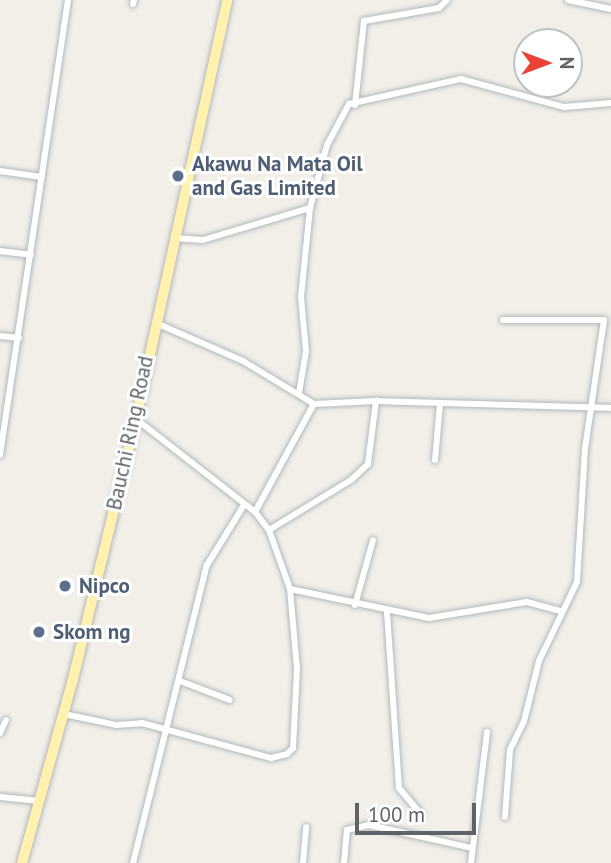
<!DOCTYPE html>
<html>
<head>
<meta charset="utf-8">
<style>
  body { margin:0 }
  #map { position:relative; width:611px; height:863px; overflow:hidden; background:#f1efe8; font-family:"PT Sans",sans-serif }
  div>[style] { position:absolute }
  [style*='--x'] { left:calc(var(--x)*1px); top:calc(var(--y)*1px); width:calc(var(--w)*1px); rotate:calc(var(--a)*1deg) }
  .roads { filter:drop-shadow(0 0 2px #b5b8bc) drop-shadow(0 0 2px #b5b8bc) }
  .street>* { height:6px; margin:-3px; padding:0 3px; transform-origin:3px; border-radius:3px; background:#fff }
  .primary>* { height:10px; margin:-5px; padding:0 5px; transform-origin:5px; border-radius:5px; background:#fff2af }
  .dots>* { width:19px; height:19px; translate:-50% -50%; box-sizing:border-box; border:4px solid #fff; border-radius:50% }
  span { translate:-50% -50%; white-space:nowrap; text-align:center; line-height:1.15; -webkit-text-stroke:6px #fff; paint-order:stroke }
  .service-label { font-size:21px; color:#4e5e75; font-weight:700 }
  .left { translate:0 -50%; text-align:left }
  .street-label { font-size:21px; color:#5f6368 }
  .north { position:absolute; left:513px; top:28px; width:70px; height:70px; box-sizing:border-box; background:#fff; border:2px solid #bfc1c3; border-radius:50%; rotate:90deg; font-size:19px; font-weight:700; line-height:28px; text-align:center; color:#5f6368 }
  .north::after { content:''; display:block; margin:auto; width:24px; height:32px; background:#ea4335; clip-path:polygon(50% 0,100% 100%,50% 72%,0 100%) }
  .scale { position:absolute; left:355px; top:803px; width:121px; height:32px; box-sizing:border-box; border:4px solid #5f6368; border-top:0; padding-left:9px; font-size:21px; line-height:24px; white-space:nowrap; color:#5f6368; -webkit-text-stroke:5px #fff; paint-order:stroke }
</style>
</head>
<body>
<div id="map">
  <div class="roads">
    <div class="street">
      <div style="--x:568;--y:0;--w:44;--a:11.8"></div>
      <div style="--x:133;--y:4;--w:4;--a:-76"></div>
      <div style="--x:355;--y:105;--w:84;--a:-83.9"></div>
      <div style="--x:364;--y:21;--w:76;--a:-9.8"></div>
      <div style="--x:439;--y:8;--w:11;--a:-45"></div>
      <div style="--x:0;--y:171;--w:42;--a:8.1"></div>
      <div style="--x:175;--y:238;--w:28;--a:4"></div>
      <div style="--x:203;--y:240;--w:112;--a:-16.7"></div>
      <div style="--x:310;--y:208;--w:65;--a:-74.9"></div>
      <div style="--x:327;--y:145;--w:47;--a:-61.8"></div>
      <div style="--x:349;--y:104;--w:115;--a:-12.6"></div>
      <div style="--x:461;--y:79;--w:107;--a:15.2"></div>
      <div style="--x:564;--y:107;--w:47;--a:-4.9"></div>
      <div style="--x:0;--y:251;--w:31;--a:7"></div>
      <div style="--x:503;--y:320;--w:101;--a:0"></div>
      <div style="--x:604;--y:320;--w:129;--a:98.4"></div>
      <div style="--x:585;--y:448;--w:134;--a:93.4"></div>
      <div style="--x:577;--y:582;--w:88;--a:115.7"></div>
      <div style="--x:539;--y:661;--w:62;--a:104"></div>
      <div style="--x:524;--y:721;--w:32;--a:116"></div>
      <div style="--x:510;--y:750;--w:67;--a:94.3"></div>
      <div style="--x:156;--y:323;--w:95;--a:23.6"></div>
      <div style="--x:243;--y:361;--w:83;--a:31.2"></div>
      <div style="--x:314;--y:404;--w:62;--a:-2.8"></div>
      <div style="--x:376;--y:401;--w:235;--a:1.7"></div>
      <div style="--x:0;--y:336;--w:19;--a:6"></div>
      <div style="--x:299;--y:393;--w:43;--a:-80.5"></div>
      <div style="--x:306;--y:351;--w:54;--a:-95.3"></div>
      <div style="--x:301;--y:297;--w:89;--a:-84.2"></div>
      <div style="--x:136;--y:419;--w:151;--a:38"></div>
      <div style="--x:255;--y:512;--w:23;--a:52"></div>
      <div style="--x:269;--y:530;--w:63;--a:70.4"></div>
      <div style="--x:290;--y:589;--w:142;--a:11.8"></div>
      <div style="--x:429;--y:618;--w:99;--a:-9.3"></div>
      <div style="--x:527;--y:602;--w:34;--a:15"></div>
      <div style="--x:0;--y:455;--w:460;--a:-81.5"></div>
      <div style="--x:435;--y:460;--w:56;--a:-84.9"></div>
      <div style="--x:255;--y:512;--w:123;--a:-61.4"></div>
      <div style="--x:269;--y:530;--w:96;--a:-31.4"></div>
      <div style="--x:351;--y:480;--w:23;--a:-43"></div>
      <div style="--x:368;--y:464;--w:64;--a:-82.8"></div>
      <div style="--x:355;--y:605;--w:67;--a:-74.5"></div>
      <div style="--x:387;--y:612;--w:176;--a:86.1"></div>
      <div style="--x:399;--y:788;--w:34;--a:50"></div>
      <div style="--x:180;--y:681;--w:53;--a:20.8"></div>
      <div style="--x:64;--y:714;--w:53;--a:11.9"></div>
      <div style="--x:116;--y:725;--w:26;--a:-4"></div>
      <div style="--x:142;--y:723;--w:134;--a:15.2"></div>
      <div style="--x:271;--y:758;--w:16;--a:-14"></div>
      <div style="--x:287;--y:754;--w:8;--a:-45"></div>
      <div style="--x:293;--y:748;--w:79;--a:-87.1"></div>
      <div style="--x:297;--y:669;--w:80;--a:-95"></div>
      <div style="--x:0;--y:733;--w:14;--a:-65"></div>
      <div style="--x:0;--y:797;--w:40;--a:5.7"></div>
      <div style="--x:133;--y:863;--w:307;--a:-76.1"></div>
      <div style="--x:207;--y:565;--w:70;--a:-58.3"></div>
      <div style="--x:303;--y:863;--w:36;--a:-85"></div>
      <div style="--x:344;--y:863;--w:33;--a:-85"></div>
      <div style="--x:347;--y:830;--w:23;--a:-13"></div>
      <div style="--x:369;--y:825;--w:106;--a:12.6"></div>
      <div style="--x:471;--y:863;--w:132;--a:-83"></div>
    </div>
    <div class="primary">
      <div style="--x:22;--y:863;--w:191;--a:-74.5"></div>
      <div style="--x:73;--y:679;--w:268;--a:-76.4"></div>
      <div style="--x:136;--y:419;--w:429;--a:-77.7"></div>
    </div>
  </div>
  <div class="dots">
    <div style="left:178px;top:176px;background:#5c6f8a"></div>
    <div style="left:65px;top:586px;background:#5c6f8a"></div>
    <div style="left:39px;top:632px;background:#5c6f8a"></div>
  </div>
  <div class="service-label">
    <span class="left" style="left:192px;top:176px">Akawu Na Mata Oil<br>and Gas Limited</span>
    <span class="left" style="left:79px;top:586px">Nipco</span>
    <span class="left" style="left:53px;top:632px">Skom ng</span>
  </div>
  <div class="street-label">
    <span style="left:130px;top:433px;rotate:-78deg">Bauchi Ring Road</span>
  </div>
  <div class="north">N</div>
  <div class="scale">100 m</div>
</div>
</body>
</html>
